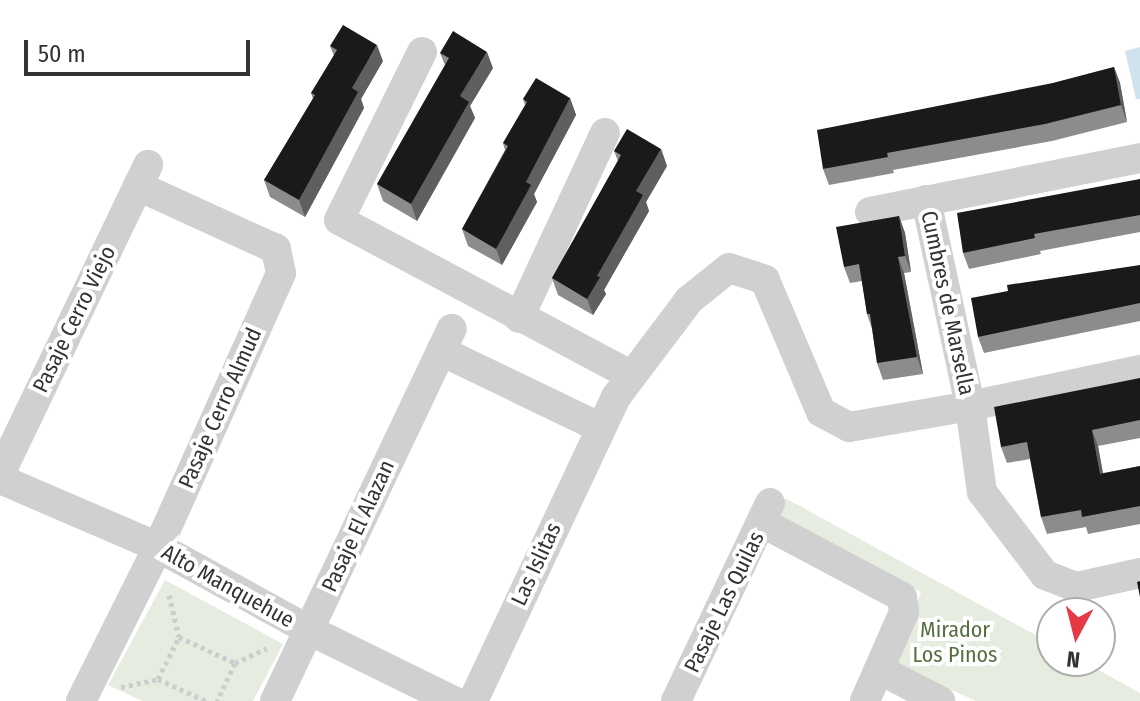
<!DOCTYPE html>
<html>
<head>
<meta charset="utf-8">
<style>
  body { margin:0 }
  #map { position:relative; width:1140px; height:701px; overflow:hidden; background:#fff; font-family:"Fira Sans Condensed",sans-serif }
  div>[style] { position:absolute }
  [style*='--x'] { left:calc(var(--x)*1px); top:calc(var(--y)*1px); width:calc(var(--w)*1px); rotate:calc(var(--a)*1deg) }
  .green>* { inset:0; background:#e6ecdf }
  .water>* { inset:0; background:#cfe2ee }
  .path>* { height:5px; margin-top:-2.5px; transform-origin:0; background:repeating-linear-gradient(90deg,#cdcdcd 0 4px,transparent 0 8px) }
  .street>* { height:30px; margin:-15px; padding:0 15px; transform-origin:15px; border-radius:15px; background:#d0d0d0 }
  .wall>* { inset:0; background:#8c8c8c }
  .shaded-wall>* { inset:0; background:#5f5f5f }
  .building>* { inset:0; background:#1a1a1a }
  span { translate:-50% -50%; white-space:nowrap; text-align:center; line-height:1.15; -webkit-text-stroke:8px #fff; paint-order:stroke }
  .street-label { font-size:22px; color:#333 }
  .park-label { font-size:22px; color:#56703f }
  .north { position:absolute; left:1036px; top:597px; width:80px; height:80px; box-sizing:border-box; background:#fff; border:2px solid #adadad; border-radius:50%; rotate:187deg; font-size:22px; font-weight:700; line-height:32px; text-align:center; color:#333 }
  .north::after { content:''; display:block; margin:auto; width:28px; height:36px; background:#e63946; clip-path:polygon(50% 0,100% 100%,50% 72%,0 100%) }
  .scale { position:absolute; left:24px; top:40px; width:226px; height:36px; box-sizing:border-box; border:4px solid #333; border-top:0; padding-left:10px; font-size:24px; line-height:28px; white-space:nowrap; color:#333; -webkit-text-stroke:6px #fff; paint-order:stroke }
</style>
</head>
<body>
<div id="map">
  <div class="green">
    <div style="clip-path:polygon(785px 498px,1052px 644px,1052px 661px,1082px 661px,1140px 693px,1140px 701px,976px 701px,895px 664px,921px 592px,775px 516px)"></div>
    <div style="clip-path:polygon(165px 580px,283px 644px,253px 701px,142px 701px,108px 685px)"></div>
  </div>
  <div class="water">
    <div style="clip-path:polygon(1140px 47px,1140px 99px,1136px 99px,1125px 51px)"></div>
  </div>
  <div class="path">
    <div style="--x:169;--y:595;--w:43;--a:76.6"></div>
    <div style="--x:235;--y:663;--w:35;--a:-25"></div>
    <div style="--x:158;--y:679;--w:47;--a:-63.4"></div>
    <div style="--x:179;--y:637;--w:62;--a:24.9"></div>
    <div style="--x:235;--y:663;--w:42;--a:115.3"></div>
    <div style="--x:121;--y:687;--w:38;--a:-12"></div>
    <div style="--x:158;--y:679;--w:53;--a:24.6"></div>
  </div>
  <div class="street">
    <div style="--x:422;--y:52;--w:187;--a:116.3"></div>
    <div style="--x:339;--y:220;--w:331;--a:28"></div>
    <div style="--x:926;--y:200;--w:211;--a:77.9"></div>
    <div style="--x:970;--y:406;--w:87;--a:82.1"></div>
    <div style="--x:982;--y:492;--w:104;--a:52.8"></div>
    <div style="--x:1045;--y:575;--w:34;--a:21"></div>
    <div style="--x:1077;--y:587;--w:65;--a:-12.5"></div>
    <div style="--x:870;--y:212;--w:275;--a:-11.3"></div>
    <div style="--x:519;--y:318;--w:204;--a:-65.1"></div>
    <div style="--x:441;--y:351;--w:175;--a:25.7"></div>
    <div style="--x:0;--y:474;--w:343;--a:-64.4"></div>
    <div style="--x:0;--y:479;--w:172;--a:23.3"></div>
    <div style="--x:158;--y:547;--w:172;--a:28.8"></div>
    <div style="--x:309;--y:630;--w:161;--a:26.2"></div>
    <div style="--x:763;--y:523;--w:157;--a:28"></div>
    <div style="--x:902;--y:597;--w:15;--a:82"></div>
    <div style="--x:904;--y:612;--w:97;--a:113.7"></div>
    <div style="--x:880;--y:670;--w:68;--a:27.3"></div>
    <div style="--x:81;--y:701;--w:172;--a:-63.4"></div>
    <div style="--x:158;--y:547;--w:300;--a:-65.8"></div>
    <div style="--x:281;--y:273;--w:25;--a:-102"></div>
    <div style="--x:276;--y:249;--w:152;--a:-155.5"></div>
    <div style="--x:275;--y:701;--w:412;--a:-64.6"></div>
    <div style="--x:473;--y:701;--w:336;--a:-64.8"></div>
    <div style="--x:616;--y:397;--w:121;--a:-53"></div>
    <div style="--x:689;--y:300;--w:51;--a:-38.7"></div>
    <div style="--x:729;--y:268;--w:38;--a:18"></div>
    <div style="--x:765;--y:280;--w:143;--a:67"></div>
    <div style="--x:821;--y:412;--w:32;--a:28"></div>
    <div style="--x:849;--y:427;--w:123;--a:-9.8"></div>
    <div style="--x:970;--y:406;--w:174;--a:-12"></div>
    <div style="--x:676;--y:701;--w:219;--a:-64.6"></div>
  </div>
  <div class="wall">
    <div style="clip-path:polygon(330px 46px,383px 61px,361px 99px,364px 108px,305px 217px,270px 197px,264px 180px,313px 99px,311px 93px,334px 56px)"></div>
    <div style="clip-path:polygon(440px 53px,493px 68px,470px 106px,475px 118px,417px 221px,383px 201px,377px 184px,445px 65px)"></div>
    <div style="clip-path:polygon(1114px 67px,1120px 83px,1127px 122px,1052px 141px,893px 170px,894px 173px,829px 185px,823px 169px,1053px 83px)"></div>
    <div style="clip-path:polygon(570px 98px,576px 115px,534px 194px,537px 202px,502px 265px,468px 246px,462px 229px,505px 150px,503px 143px,525px 105px,523px 99px)"></div>
    <div style="clip-path:polygon(661px 149px,667px 166px,646px 202px,649px 211px,604px 290px,606px 294px,593px 315px,558px 295px,552px 278px,618px 161px,614px 151px)"></div>
    <div style="clip-path:polygon(1140px 179px,1140px 232px,1040px 251px,1041px 254px,969px 269px,963px 253px)"></div>
    <div style="clip-path:polygon(899px 216px,905px 233px,911px 272px,904px 273px,923px 374px,883px 380px,877px 363px,872px 329px,867px 314px,862px 281px,850px 283px,844px 267px)"></div>
    <div style="clip-path:polygon(1140px 265px,1140px 321px,984px 353px,978px 337px)"></div>
    <div style="clip-path:polygon(1140px 378px,1140px 438px,1098px 446px,1103px 473px,1140px 466px,1140px 524px,1088px 534px,1086px 527px,1047px 534px,1041px 517px,1030px 459px,1007px 463px,1001px 447px)"></div>
  </div>
  <div class="shaded-wall">
    <div style="clip-path:polygon(377px 45px,383px 61px,361px 99px,364px 108px,305px 217px,299px 200px,352px 88px)"></div>
    <div style="clip-path:polygon(487px 52px,493px 68px,470px 106px,475px 118px,417px 221px,411px 204px,460px 96px)"></div>
    <div style="clip-path:polygon(1114px 67px,1120px 83px,1127px 122px,1121px 105px)"></div>
    <div style="clip-path:polygon(570px 98px,576px 115px,534px 194px,537px 202px,502px 265px,496px 249px,526px 182px)"></div>
    <div style="clip-path:polygon(661px 149px,667px 166px,646px 202px,649px 211px,604px 290px,606px 294px,593px 315px,587px 299px,636px 191px)"></div>
    <div style="clip-path:polygon(899px 216px,905px 233px,911px 272px,905px 256px)"></div>
    <div style="clip-path:polygon(898px 257px,904px 273px,923px 374px,917px 357px)"></div>
    <div style="clip-path:polygon(1092px 430px,1098px 446px,1106px 491px,1100px 474px)"></div>
  </div>
  <div class="building">
    <div style="clip-path:polygon(343px 25px,377px 45px,352px 88px,358px 92px,299px 200px,264px 180px,315px 95px,311px 93px,337px 50px,330px 46px)"></div>
    <div style="clip-path:polygon(453px 31px,487px 52px,460px 96px,469px 102px,411px 204px,377px 184px,449px 58px,440px 53px)"></div>
    <div style="clip-path:polygon(1114px 67px,1121px 105px,1045px 124px,887px 153px,888px 157px,823px 169px,817px 130px,1053px 83px)"></div>
    <div style="clip-path:polygon(536px 78px,570px 98px,526px 182px,531px 185px,496px 249px,462px 229px,508px 146px,503px 143px,527px 102px,523px 99px)"></div>
    <div style="clip-path:polygon(627px 129px,661px 149px,636px 191px,643px 195px,597px 276px,600px 277px,587px 299px,552px 278px,621px 155px,614px 151px)"></div>
    <div style="clip-path:polygon(1140px 179px,1140px 215px,1034px 234px,1035px 238px,963px 253px,957px 213px)"></div>
    <div style="clip-path:polygon(899px 216px,905px 256px,898px 257px,917px 357px,877px 363px,870px 314px,867px 314px,859px 264px,844px 267px,836px 227px)"></div>
    <div style="clip-path:polygon(1140px 265px,1140px 303px,978px 337px,971px 298px,1008px 291px,1007px 285px)"></div>
    <div style="clip-path:polygon(1140px 378px,1140px 420px,1092px 430px,1100px 474px,1140px 466px,1140px 506px,1082px 517px,1081px 510px,1041px 517px,1027px 442px,1001px 447px,994px 407px)"></div>
    <div style="clip-path:polygon(1140px 581px,1140px 597px,1137px 582px)"></div>
  </div>
  <div class="street-label">
    <span style="left:948px;top:303px;rotate:78deg">Cumbres de Marsella</span>
    <span style="left:74px;top:319px;rotate:-64deg">Pasaje Cerro Viejo</span>
    <span style="left:220px;top:408px;rotate:-66deg">Pasaje Cerro Almud</span>
    <span style="left:358px;top:526px;rotate:-65deg">Pasaje El Alazan</span>
    <span style="left:536px;top:564px;rotate:-65deg">Las Islitas</span>
    <span style="left:228px;top:586px;rotate:29deg">Alto Manquehue</span>
    <span style="left:724px;top:602px;rotate:-64deg">Pasaje Las Quilas</span>
  </div>
  <div class="park-label">
    <span style="left:955px;top:642px">Mirador<br>Los Pinos</span>
  </div>
  <div class="north">N</div>
  <div class="scale">50 m</div>
</div>
</body>
</html>
